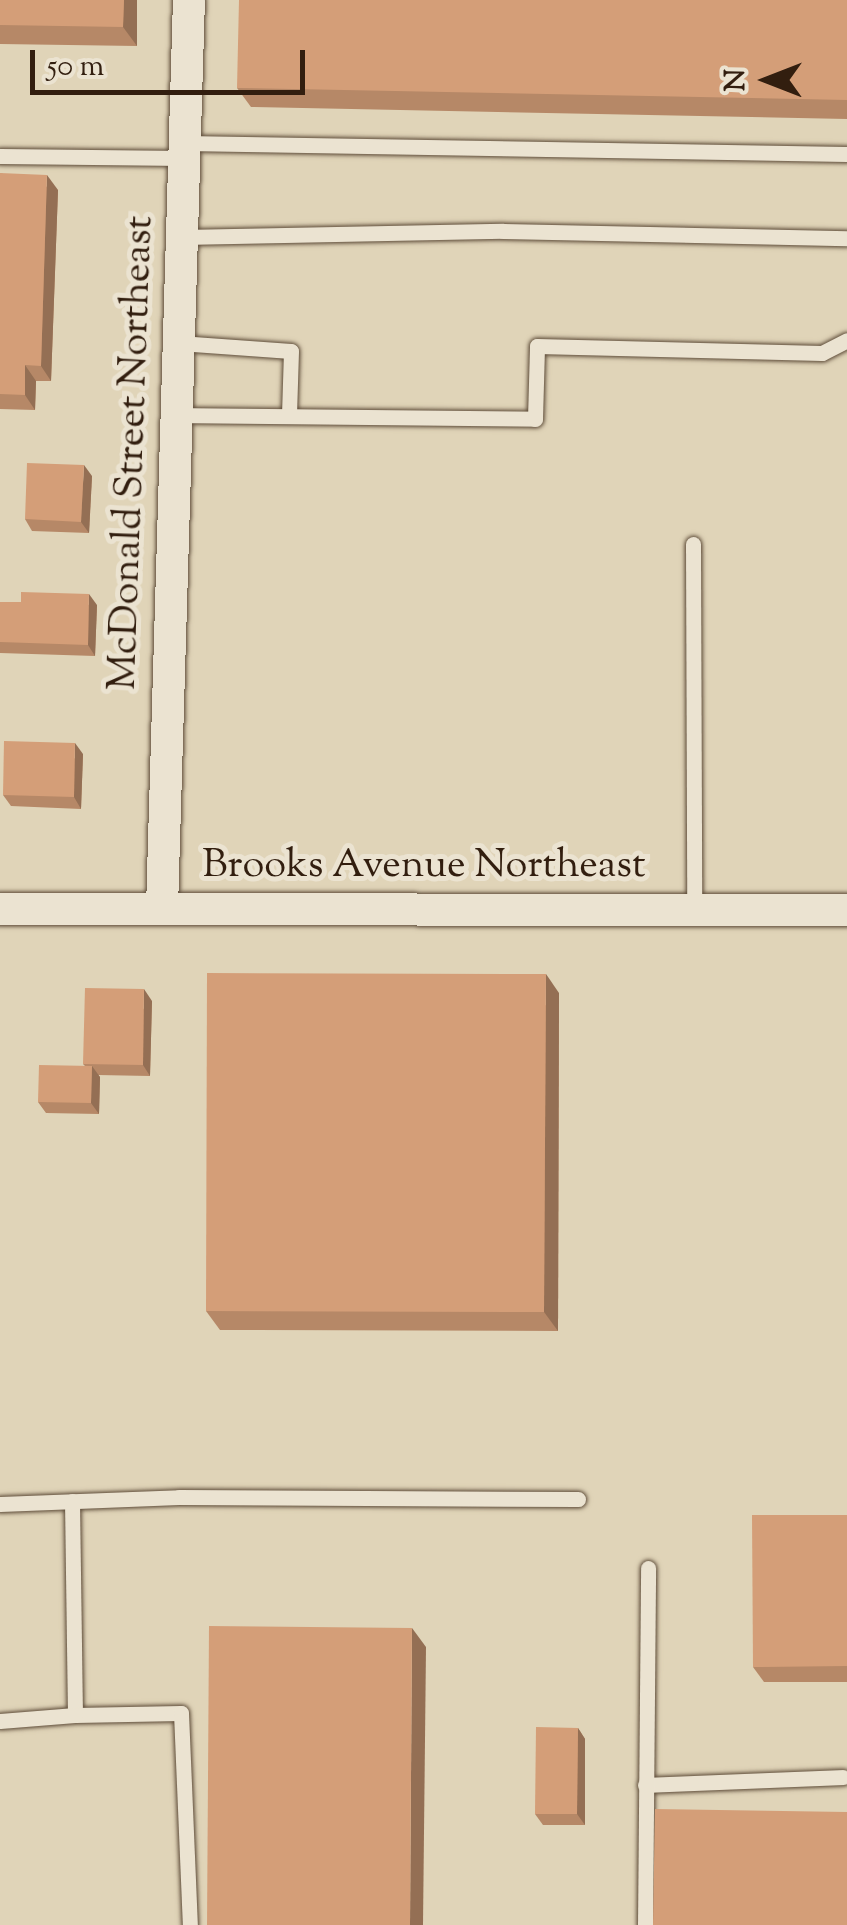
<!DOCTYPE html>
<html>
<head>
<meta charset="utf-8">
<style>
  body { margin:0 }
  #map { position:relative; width:847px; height:1925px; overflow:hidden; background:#e0d4b8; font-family:"Sorts Mill Goudy",serif }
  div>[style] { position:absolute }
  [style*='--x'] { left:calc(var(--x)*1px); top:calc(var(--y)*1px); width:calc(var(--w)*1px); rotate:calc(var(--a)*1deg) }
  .roads { filter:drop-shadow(0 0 2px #5e4c39) drop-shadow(0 0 2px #5e4c39) }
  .service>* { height:15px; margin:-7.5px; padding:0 7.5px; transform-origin:7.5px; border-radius:7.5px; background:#ebe3d1 }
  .minor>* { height:32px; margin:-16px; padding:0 16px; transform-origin:16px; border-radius:16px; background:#ebe3d1 }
  .wall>* { inset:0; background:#b68867 }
  .shaded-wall>* { inset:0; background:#946f54 }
  .building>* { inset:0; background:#d49e78 }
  span { translate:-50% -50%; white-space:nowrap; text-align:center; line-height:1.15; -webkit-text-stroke:10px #ebe3d1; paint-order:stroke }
  .street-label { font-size:40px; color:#321e0f }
  .north { position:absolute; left:717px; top:30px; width:100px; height:100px; -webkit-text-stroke:8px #ebe3d1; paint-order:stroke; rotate:270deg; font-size:28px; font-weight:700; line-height:40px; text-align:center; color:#321e0f }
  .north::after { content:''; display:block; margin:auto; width:35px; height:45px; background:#321e0f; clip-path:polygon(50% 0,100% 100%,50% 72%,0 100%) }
  .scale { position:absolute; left:30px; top:50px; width:275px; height:45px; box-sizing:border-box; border:5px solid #321e0f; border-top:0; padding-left:12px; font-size:30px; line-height:35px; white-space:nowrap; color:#321e0f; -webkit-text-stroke:8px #ebe3d1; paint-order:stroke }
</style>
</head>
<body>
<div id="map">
  <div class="roads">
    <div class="service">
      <div style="--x:184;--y:143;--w:663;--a:0.95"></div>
      <div style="--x:0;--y:156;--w:184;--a:0.6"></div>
      <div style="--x:182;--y:237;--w:321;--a:-1.1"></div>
      <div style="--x:503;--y:231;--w:344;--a:1.2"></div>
      <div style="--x:179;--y:343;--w:112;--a:4.1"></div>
      <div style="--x:291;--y:351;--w:65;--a:91.8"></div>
      <div style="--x:176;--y:415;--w:359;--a:0.6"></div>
      <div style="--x:535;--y:419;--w:73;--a:-88.4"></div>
      <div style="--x:537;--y:346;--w:285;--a:1.4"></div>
      <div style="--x:822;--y:353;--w:28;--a:-27"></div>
      <div style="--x:693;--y:544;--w:366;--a:89.8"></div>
      <div style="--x:72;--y:1501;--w:214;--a:89.2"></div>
      <div style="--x:75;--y:1715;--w:106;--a:-1.1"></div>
      <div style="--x:181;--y:1713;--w:212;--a:87.6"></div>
      <div style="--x:0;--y:1504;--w:179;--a:-2.2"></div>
      <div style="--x:179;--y:1497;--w:399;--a:0.3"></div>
      <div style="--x:0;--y:1721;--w:75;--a:-4.6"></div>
      <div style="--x:645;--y:1785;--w:198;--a:-2.3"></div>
      <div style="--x:645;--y:1925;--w:357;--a:-89.5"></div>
    </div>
    <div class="minor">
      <div style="--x:162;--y:908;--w:908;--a:-88.3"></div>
      <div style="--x:0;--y:909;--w:847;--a:0.07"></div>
    </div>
  </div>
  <div class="wall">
    <div style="clip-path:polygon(0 0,137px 0,137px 46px,0 44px)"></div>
    <div style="clip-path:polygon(847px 0,847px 119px,251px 107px,237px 88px)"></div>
    <div style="clip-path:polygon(0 173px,58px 190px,51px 381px,36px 381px,35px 410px,0 409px)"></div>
    <div style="clip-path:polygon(92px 476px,89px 533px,32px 531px,25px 519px)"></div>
    <div style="clip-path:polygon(0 602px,97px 605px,95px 656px,0 653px)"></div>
    <div style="clip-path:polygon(83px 754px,81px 809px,11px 806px,3px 795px)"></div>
    <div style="clip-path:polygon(559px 993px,558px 1331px,220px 1330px,206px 1311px)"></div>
    <div style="clip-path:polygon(152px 1001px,150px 1076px,98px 1075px,100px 1077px,99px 1114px,46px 1113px,38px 1102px,85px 1066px,83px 1064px)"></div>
    <div style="clip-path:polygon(847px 1515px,847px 1682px,764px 1682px,753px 1667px)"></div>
    <div style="clip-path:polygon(578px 1728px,585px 1739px,585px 1825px,543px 1825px,535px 1814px)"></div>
  </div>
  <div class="shaded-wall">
    <div style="clip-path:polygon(124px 0,137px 0,137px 46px,123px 27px)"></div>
    <div style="clip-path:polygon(47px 175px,58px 190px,51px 381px,41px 366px)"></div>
    <div style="clip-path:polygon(25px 365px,36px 381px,35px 410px,25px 395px)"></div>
    <div style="clip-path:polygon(84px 465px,92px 476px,89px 533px,81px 522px)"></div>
    <div style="clip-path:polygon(89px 594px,97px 605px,95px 656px,88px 645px)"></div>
    <div style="clip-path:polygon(75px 743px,83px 754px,81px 809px,74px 797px)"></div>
    <div style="clip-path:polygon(546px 974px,559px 993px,558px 1331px,544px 1312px)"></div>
    <div style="clip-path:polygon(144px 989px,152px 1001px,150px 1076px,143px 1065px)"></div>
    <div style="clip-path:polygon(92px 1066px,100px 1077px,99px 1114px,91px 1103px)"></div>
    <div style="clip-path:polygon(412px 1628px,426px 1647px,423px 1925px,410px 1925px)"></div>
    <div style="clip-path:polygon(578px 1728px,585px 1739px,585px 1825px,577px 1814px)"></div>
  </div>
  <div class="building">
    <div style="clip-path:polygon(0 0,124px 0,123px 27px,0 25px)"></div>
    <div style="clip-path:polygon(239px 0,847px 0,847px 100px,237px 88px)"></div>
    <div style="clip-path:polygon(0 173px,47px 175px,41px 366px,25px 365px,25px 395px,0 394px)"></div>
    <div style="clip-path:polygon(27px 463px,84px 465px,81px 522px,25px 519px)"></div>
    <div style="clip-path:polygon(21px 592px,89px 594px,88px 645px,0 642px,0 602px,21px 602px)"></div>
    <div style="clip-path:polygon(4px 741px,75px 743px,74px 797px,3px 795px)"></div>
    <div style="clip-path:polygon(207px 973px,546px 974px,544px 1312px,206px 1311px)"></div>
    <div style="clip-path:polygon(85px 988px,144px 989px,143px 1065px,83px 1064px)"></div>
    <div style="clip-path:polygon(39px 1065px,92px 1066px,91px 1103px,38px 1102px)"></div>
    <div style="clip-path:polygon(752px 1515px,847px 1515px,847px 1666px,753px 1667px)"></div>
    <div style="clip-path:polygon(209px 1626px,412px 1628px,410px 1925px,207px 1925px)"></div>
    <div style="clip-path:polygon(536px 1727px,578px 1728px,577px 1814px,535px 1814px)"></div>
    <div style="clip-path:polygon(655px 1809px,847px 1812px,847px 1925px,653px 1925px)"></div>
  </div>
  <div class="street-label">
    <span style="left:133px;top:453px;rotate:-88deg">McDonald Street Northeast</span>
    <span style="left:424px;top:867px">Brooks Avenue Northeast</span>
  </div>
  <div class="north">N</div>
  <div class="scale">50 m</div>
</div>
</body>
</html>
